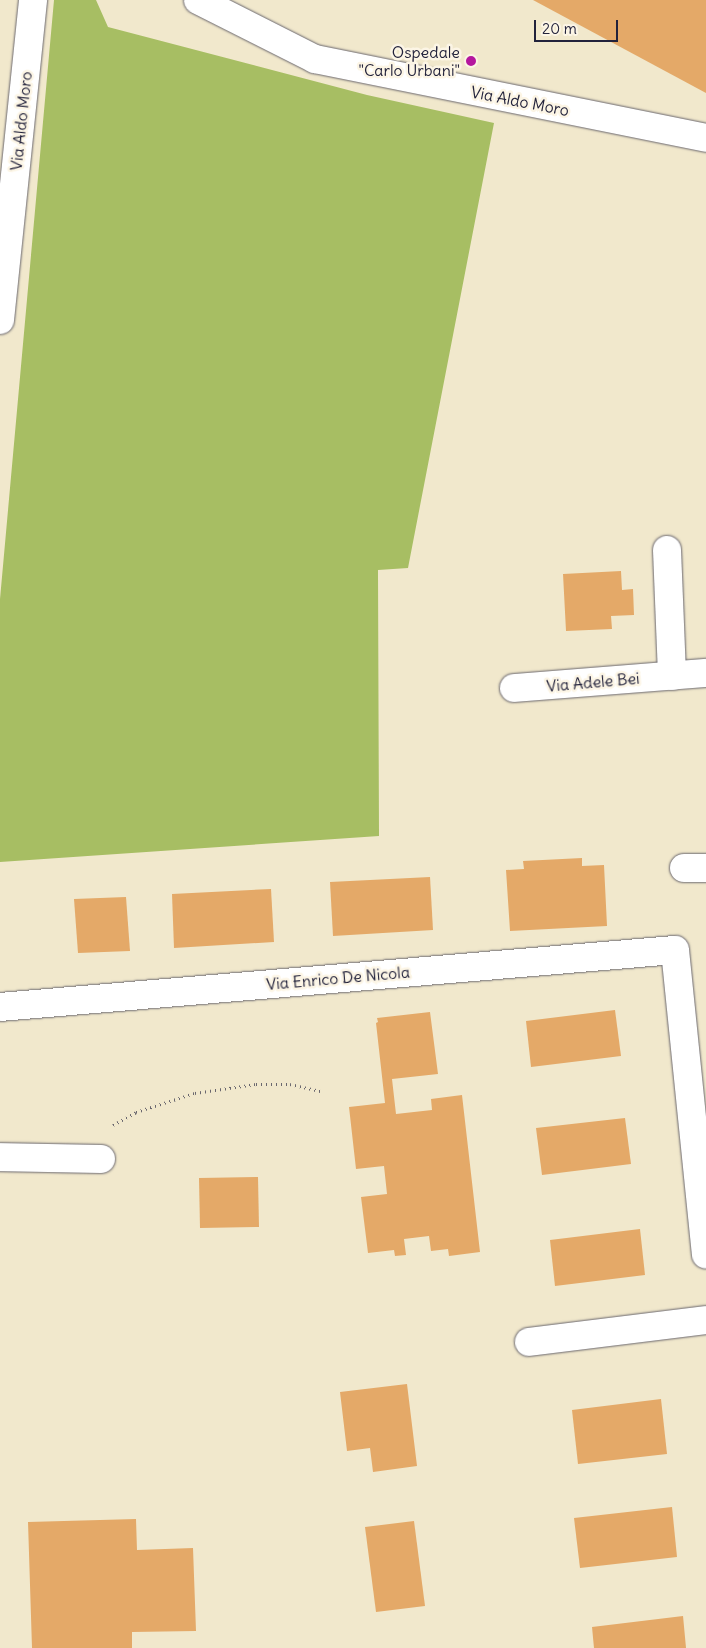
<!DOCTYPE html>
<html>
<head>
<meta charset="utf-8">
<style>
  body { margin:0 }
  #map { position:relative; width:706px; height:1648px; overflow:hidden; background:#f1e8cc; font-family:Delius,sans-serif }
  div>[style] { position:absolute }
  [style*='--x'] { left:calc(var(--x)*1px); top:calc(var(--y)*1px); width:calc(var(--w)*1px); rotate:calc(var(--a)*1deg) }
  .green>* { inset:0; background:#a7be63 }
  .building>* { inset:0; background:#e4a968 }
  .path>* { height:3px; margin-top:-1.5px; transform-origin:0; background:repeating-linear-gradient(90deg,#6a676e 0 1px,transparent 0 5px) }
  .roads { filter:drop-shadow(0 0 1px #6a676e) drop-shadow(0 0 1px #6a676e) }
  .minor>* { height:28px; margin:-14px; padding:0 14px; transform-origin:14px; border-radius:14px; background:#fff }
  .dots>* { width:14px; height:14px; translate:-50% -50%; box-sizing:border-box; border:2px solid #fcf5e5; border-radius:50% }
  span { translate:-50% -50%; white-space:nowrap; text-align:center; line-height:1.15; -webkit-text-stroke:5px #fcf5e5; paint-order:stroke }
  .poi-label { font-size:16px; color:#22223b }
  .right { translate:-100% -50%; text-align:right }
  .street-label { font-size:16px; color:#22223b }
  .scale { position:absolute; left:534px; top:20px; width:84px; height:22px; box-sizing:border-box; border:2px solid #22223b; border-top:0; padding-left:6px; font-size:15px; line-height:18px; white-space:nowrap; color:#22223b; -webkit-text-stroke:4px #fcf5e5; paint-order:stroke }
</style>
</head>
<body>
<div id="map">
  <div class="green">
    <div style="clip-path:polygon(54px 0,96px 0,108px 27px,367px 95px,494px 123px,408px 568px,378px 570px,379px 836px,0 862px,0 599px)"></div>
  </div>
  <div class="building">
    <div style="clip-path:polygon(533px 0,706px 0,706px 93px)"></div>
    <div style="clip-path:polygon(621px 571px,622px 590px,633px 589px,634px 615px,611px 616px,612px 629px,566px 631px,563px 574px)"></div>
    <div style="clip-path:polygon(582px 858px,582px 866px,604px 865px,607px 926px,510px 931px,506px 870px,524px 869px,523px 861px)"></div>
    <div style="clip-path:polygon(430px 877px,433px 930px,333px 936px,330px 882px)"></div>
    <div style="clip-path:polygon(271px 889px,274px 942px,174px 948px,172px 894px)"></div>
    <div style="clip-path:polygon(126px 897px,130px 951px,78px 953px,74px 899px)"></div>
    <div style="clip-path:polygon(615px 1010px,621px 1056px,531px 1067px,526px 1021px)"></div>
    <div style="clip-path:polygon(430px 1012px,438px 1074px,392px 1079px,396px 1114px,432px 1110px,431px 1099px,462px 1095px,480px 1252px,449px 1256px,448px 1249px,431px 1251px,429px 1236px,404px 1239px,406px 1255px,395px 1256px,394px 1250px,368px 1253px,361px 1197px,387px 1194px,384px 1166px,356px 1169px,349px 1107px,385px 1103px,376px 1023px,378px 1022px,377px 1018px)"></div>
    <div style="clip-path:polygon(625px 1118px,631px 1164px,542px 1175px,536px 1128px)"></div>
    <div style="clip-path:polygon(258px 1177px,259px 1227px,200px 1228px,199px 1178px)"></div>
    <div style="clip-path:polygon(640px 1229px,645px 1275px,555px 1286px,550px 1240px)"></div>
    <div style="clip-path:polygon(407px 1384px,417px 1466px,373px 1472px,370px 1448px,347px 1451px,340px 1392px)"></div>
    <div style="clip-path:polygon(661px 1399px,667px 1454px,578px 1464px,572px 1410px)"></div>
    <div style="clip-path:polygon(672px 1507px,677px 1557px,580px 1568px,574px 1518px)"></div>
    <div style="clip-path:polygon(136px 1519px,137px 1550px,193px 1548px,196px 1631px,132px 1632px,132px 1648px,32px 1648px,28px 1522px)"></div>
    <div style="clip-path:polygon(414px 1521px,425px 1606px,376px 1612px,365px 1527px)"></div>
    <div style="clip-path:polygon(683px 1616px,686px 1648px,594px 1648px,592px 1627px)"></div>
  </div>
  <div class="path">
    <div style="--x:113;--y:1125;--w:26;--a:-29"></div>
    <div style="--x:136;--y:1112;--w:62;--a:-17.9"></div>
    <div style="--x:195;--y:1093;--w:62;--a:-8.4"></div>
    <div style="--x:256;--y:1084;--w:34;--a:0"></div>
    <div style="--x:290;--y:1084;--w:31;--a:13"></div>
  </div>
  <div class="roads">
    <div class="minor">
      <div style="--x:198;--y:0;--w:131;--a:26.8"></div>
      <div style="--x:315;--y:59;--w:399;--a:11.4"></div>
      <div style="--x:0;--y:320;--w:322;--a:-84.1"></div>
      <div style="--x:667;--y:550;--w:126;--a:87.7"></div>
      <div style="--x:514;--y:688;--w:193;--a:-4.5"></div>
      <div style="--x:684;--y:868;--w:22;--a:0"></div>
      <div style="--x:0;--y:1007;--w:677;--a:-4.83"></div>
      <div style="--x:675;--y:950;--w:306;--a:84.2"></div>
      <div style="--x:0;--y:1157;--w:101;--a:1.1"></div>
      <div style="--x:529;--y:1342;--w:178;--a:-7.1"></div>
    </div>
  </div>
  <div class="dots">
    <div style="left:471px;top:61px;background:#b5179e"></div>
  </div>
  <div class="poi-label">
    <span class="right" style="left:460px;top:61px">Ospedale<br>"Carlo Urbani"</span>
  </div>
  <div class="street-label">
    <span style="left:520px;top:101px;rotate:11deg">Via Aldo Moro</span>
    <span style="left:21px;top:121px;rotate:-84deg">Via Aldo Moro</span>
    <span style="left:593px;top:682px;rotate:-5deg">Via Adele Bei</span>
    <span style="left:338px;top:978px;rotate:-5deg">Via Enrico De Nicola</span>
  </div>
  <div class="scale">20 m</div>
</div>
</body>
</html>
